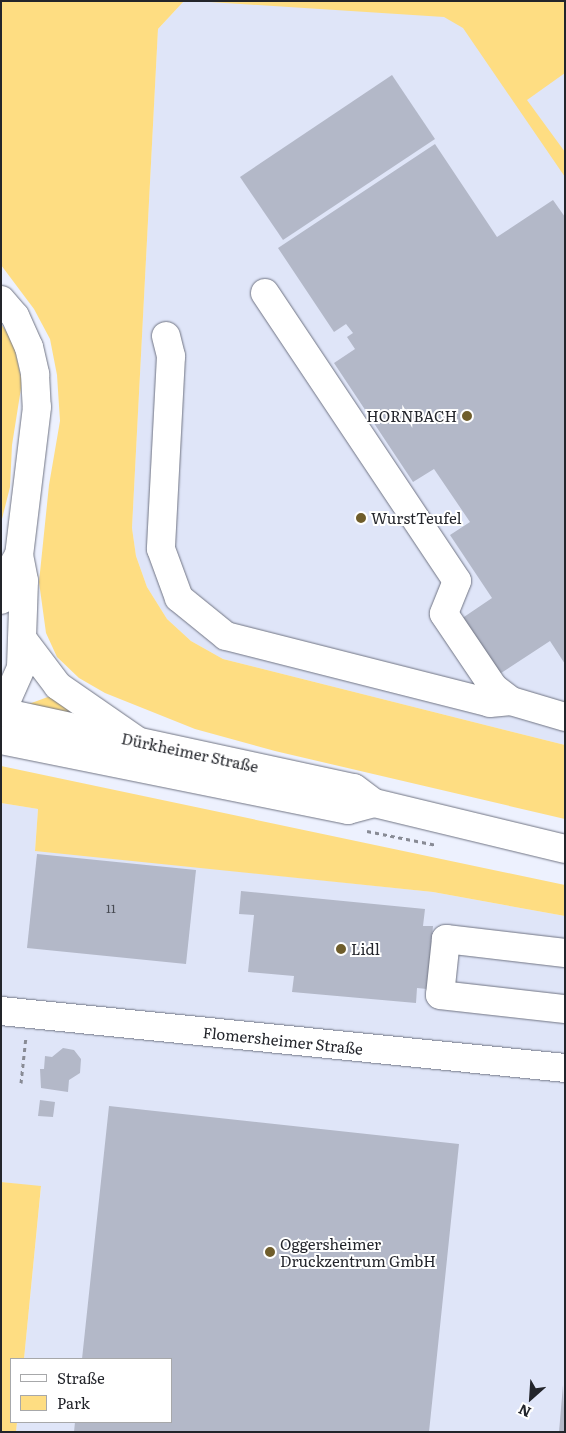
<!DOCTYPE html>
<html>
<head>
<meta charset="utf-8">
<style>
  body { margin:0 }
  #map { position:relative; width:566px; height:1433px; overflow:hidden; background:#edf1fe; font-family:Literata,serif }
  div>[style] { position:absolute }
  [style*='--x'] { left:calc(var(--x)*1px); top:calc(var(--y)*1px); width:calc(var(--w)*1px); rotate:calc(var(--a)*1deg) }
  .built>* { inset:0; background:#dfe5f8 }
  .green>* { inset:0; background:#fedd82 }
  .building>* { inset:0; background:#b3b8c8 }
  .path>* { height:3px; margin-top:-1.5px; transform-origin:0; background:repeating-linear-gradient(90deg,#888b95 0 4px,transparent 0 8px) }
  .roads { filter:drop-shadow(0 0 1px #707483) drop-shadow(0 0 1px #707483) }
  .minor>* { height:28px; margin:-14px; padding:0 14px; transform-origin:14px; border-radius:14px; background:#fff }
  .major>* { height:28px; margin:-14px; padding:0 14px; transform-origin:14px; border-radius:14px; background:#fff }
  .highway>* { height:28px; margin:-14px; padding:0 14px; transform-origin:14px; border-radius:14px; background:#fff }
  .dots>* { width:14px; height:14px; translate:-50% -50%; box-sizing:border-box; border:2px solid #fff; border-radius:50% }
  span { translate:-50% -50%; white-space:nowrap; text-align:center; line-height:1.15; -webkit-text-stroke:4px #fff; paint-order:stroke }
  .number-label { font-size:12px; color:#474a52 }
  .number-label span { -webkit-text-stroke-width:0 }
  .poi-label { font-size:15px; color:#23252b }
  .right { translate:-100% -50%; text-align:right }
  .left { translate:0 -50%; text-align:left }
  .street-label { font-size:15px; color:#23252b }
  .frame { position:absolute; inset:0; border:2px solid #23252b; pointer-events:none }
  .legend { position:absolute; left:10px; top:1358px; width:162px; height:65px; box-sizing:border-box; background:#fff; border:1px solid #a7a8aa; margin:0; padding:6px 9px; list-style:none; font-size:15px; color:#23252b }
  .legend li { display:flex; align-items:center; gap:10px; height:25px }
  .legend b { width:25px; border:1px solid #a7a8aa }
  .north { position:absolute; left:506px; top:1373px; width:50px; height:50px; -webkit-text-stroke:4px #fff; paint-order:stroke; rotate:206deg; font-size:14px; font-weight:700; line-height:20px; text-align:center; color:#23252b }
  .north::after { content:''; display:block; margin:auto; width:18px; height:22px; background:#23252b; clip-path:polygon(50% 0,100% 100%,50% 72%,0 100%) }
</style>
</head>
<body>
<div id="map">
  <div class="built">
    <div style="clip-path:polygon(184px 1px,565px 1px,565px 745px,223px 659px,191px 641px,167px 619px,147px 587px,136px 556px,132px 528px,158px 29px)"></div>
    <div style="clip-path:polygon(1px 803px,38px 809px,35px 850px,433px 892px,565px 916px,565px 1432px,16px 1432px,17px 1422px,171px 1422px,171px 1359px,24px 1359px,41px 1187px,1px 1182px)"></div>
  </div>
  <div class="green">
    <div style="clip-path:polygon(1px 1px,184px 1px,158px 29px,132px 528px,136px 556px,147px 587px,167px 619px,191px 641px,223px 659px,565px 745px,565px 819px,275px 751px,195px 729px,105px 693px,79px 678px,57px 657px,46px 633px,39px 582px,49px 485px,60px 421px,57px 375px,50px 339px,34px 309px,1px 265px)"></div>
    <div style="clip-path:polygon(194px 1px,565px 1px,565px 73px,527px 100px,565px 152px,565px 177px,463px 28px,444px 17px)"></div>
    <div style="clip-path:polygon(1px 324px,13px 341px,22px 382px,12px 445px,10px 487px,1px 523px)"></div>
    <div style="clip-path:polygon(56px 694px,83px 717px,26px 705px)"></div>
    <div style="clip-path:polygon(1px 766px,565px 885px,565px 916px,433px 892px,35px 851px,38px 809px,1px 803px)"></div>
    <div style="clip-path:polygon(1px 1182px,41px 1186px,24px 1359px,11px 1359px,11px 1422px,17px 1422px,16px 1432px,1px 1432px)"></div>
  </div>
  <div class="building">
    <div style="clip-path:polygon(392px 75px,435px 139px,283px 240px,240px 177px)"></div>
    <div style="clip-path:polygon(435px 144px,497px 237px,553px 200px,565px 217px,565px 664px,550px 641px,498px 675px,461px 619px,492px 598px,450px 535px,470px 522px,434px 469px,413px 482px,334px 363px,355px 349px,347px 337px,353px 333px,346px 324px,334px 332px,278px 248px)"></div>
    <div style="clip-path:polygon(37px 854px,196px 870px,186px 964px,27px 948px)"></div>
    <div style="clip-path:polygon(241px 891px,425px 909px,423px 926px,433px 926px,427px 989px,417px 988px,416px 1003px,292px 992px,294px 976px,248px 972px,254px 915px,239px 914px)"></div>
    <div style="clip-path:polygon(63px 1048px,74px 1050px,81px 1059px,80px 1073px,69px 1080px,68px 1092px,41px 1088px,40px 1069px,44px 1069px,45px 1056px,52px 1057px)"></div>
    <div style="clip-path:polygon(40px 1100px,55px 1102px,53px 1117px,38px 1116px)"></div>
    <div style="clip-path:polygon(109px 1106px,459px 1144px,429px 1432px,74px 1432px,75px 1422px,171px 1422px,171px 1359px,82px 1359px)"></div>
    <div style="clip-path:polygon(563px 1385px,565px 1432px,559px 1432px)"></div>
  </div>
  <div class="path">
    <div style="--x:367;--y:831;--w:71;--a:11.3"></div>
    <div style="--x:21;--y:1083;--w:47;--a:-83.9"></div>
  </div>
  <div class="roads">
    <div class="minor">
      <div style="--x:265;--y:293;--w:346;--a:56.3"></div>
      <div style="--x:457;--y:581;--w:35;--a:112"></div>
      <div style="--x:444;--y:614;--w:89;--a:56"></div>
      <div style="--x:494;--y:688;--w:21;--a:37"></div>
      <div style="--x:511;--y:701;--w:56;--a:16.5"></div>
      <div style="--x:166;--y:336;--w:21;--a:76"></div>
      <div style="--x:171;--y:356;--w:193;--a:93"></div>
      <div style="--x:161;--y:549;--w:52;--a:69.8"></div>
      <div style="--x:179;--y:598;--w:60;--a:39"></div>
      <div style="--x:226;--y:636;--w:272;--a:14.2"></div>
      <div style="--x:490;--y:703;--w:21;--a:-5"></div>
      <div style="--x:565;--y:953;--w:120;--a:-173.3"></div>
      <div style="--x:446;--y:939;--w:56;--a:96.1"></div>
      <div style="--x:440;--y:995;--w:126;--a:6.4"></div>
      <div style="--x:1;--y:1011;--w:567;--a:5.77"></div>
    </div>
    <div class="major">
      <div style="--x:1;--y:712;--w:361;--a:12.2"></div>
      <div style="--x:354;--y:788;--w:25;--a:37"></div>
      <div style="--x:374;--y:803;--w:196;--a:13.5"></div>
      <div style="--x:1;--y:740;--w:354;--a:11.4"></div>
      <div style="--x:348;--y:810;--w:27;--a:-15"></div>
    </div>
    <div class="highway">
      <div style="--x:1;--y:300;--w:21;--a:49"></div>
      <div style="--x:15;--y:316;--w:34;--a:66"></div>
      <div style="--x:29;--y:347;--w:28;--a:77"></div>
      <div style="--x:35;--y:374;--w:33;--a:87"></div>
      <div style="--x:37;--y:407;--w:149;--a:96.9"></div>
      <div style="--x:19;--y:555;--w:26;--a:79"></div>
      <div style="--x:24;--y:581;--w:87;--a:92"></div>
      <div style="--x:21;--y:668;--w:49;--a:114"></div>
      <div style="--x:1;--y:600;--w:21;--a:-79"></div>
      <div style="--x:5;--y:579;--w:28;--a:-60"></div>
      <div style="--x:24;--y:641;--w:56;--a:52.9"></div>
      <div style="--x:58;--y:686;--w:95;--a:34.7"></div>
    </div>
  </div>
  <div class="dots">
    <div style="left:467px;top:416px;background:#6f5d2b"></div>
    <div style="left:361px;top:518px;background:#6f5d2b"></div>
    <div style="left:341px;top:949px;background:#6f5d2b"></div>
    <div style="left:270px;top:1252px;background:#6f5d2b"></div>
  </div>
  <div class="number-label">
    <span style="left:111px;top:909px">11</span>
  </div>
  <div class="poi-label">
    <span class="right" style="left:457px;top:416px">HORNBACH</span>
    <span class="left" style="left:371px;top:518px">WurstTeufel</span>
    <span class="left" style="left:351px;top:949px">Lidl</span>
    <span class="left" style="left:280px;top:1252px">Oggersheimer<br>Druckzentrum GmbH</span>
  </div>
  <div class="street-label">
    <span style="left:190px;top:752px;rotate:12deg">Dürkheimer Straße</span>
    <span style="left:283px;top:1040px;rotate:6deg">Flomersheimer Straße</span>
  </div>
  <div class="frame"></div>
  <ul class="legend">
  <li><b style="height:6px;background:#fff"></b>Straße</li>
  <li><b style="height:14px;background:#fedd82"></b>Park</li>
  </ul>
  <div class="north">N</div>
</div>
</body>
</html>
